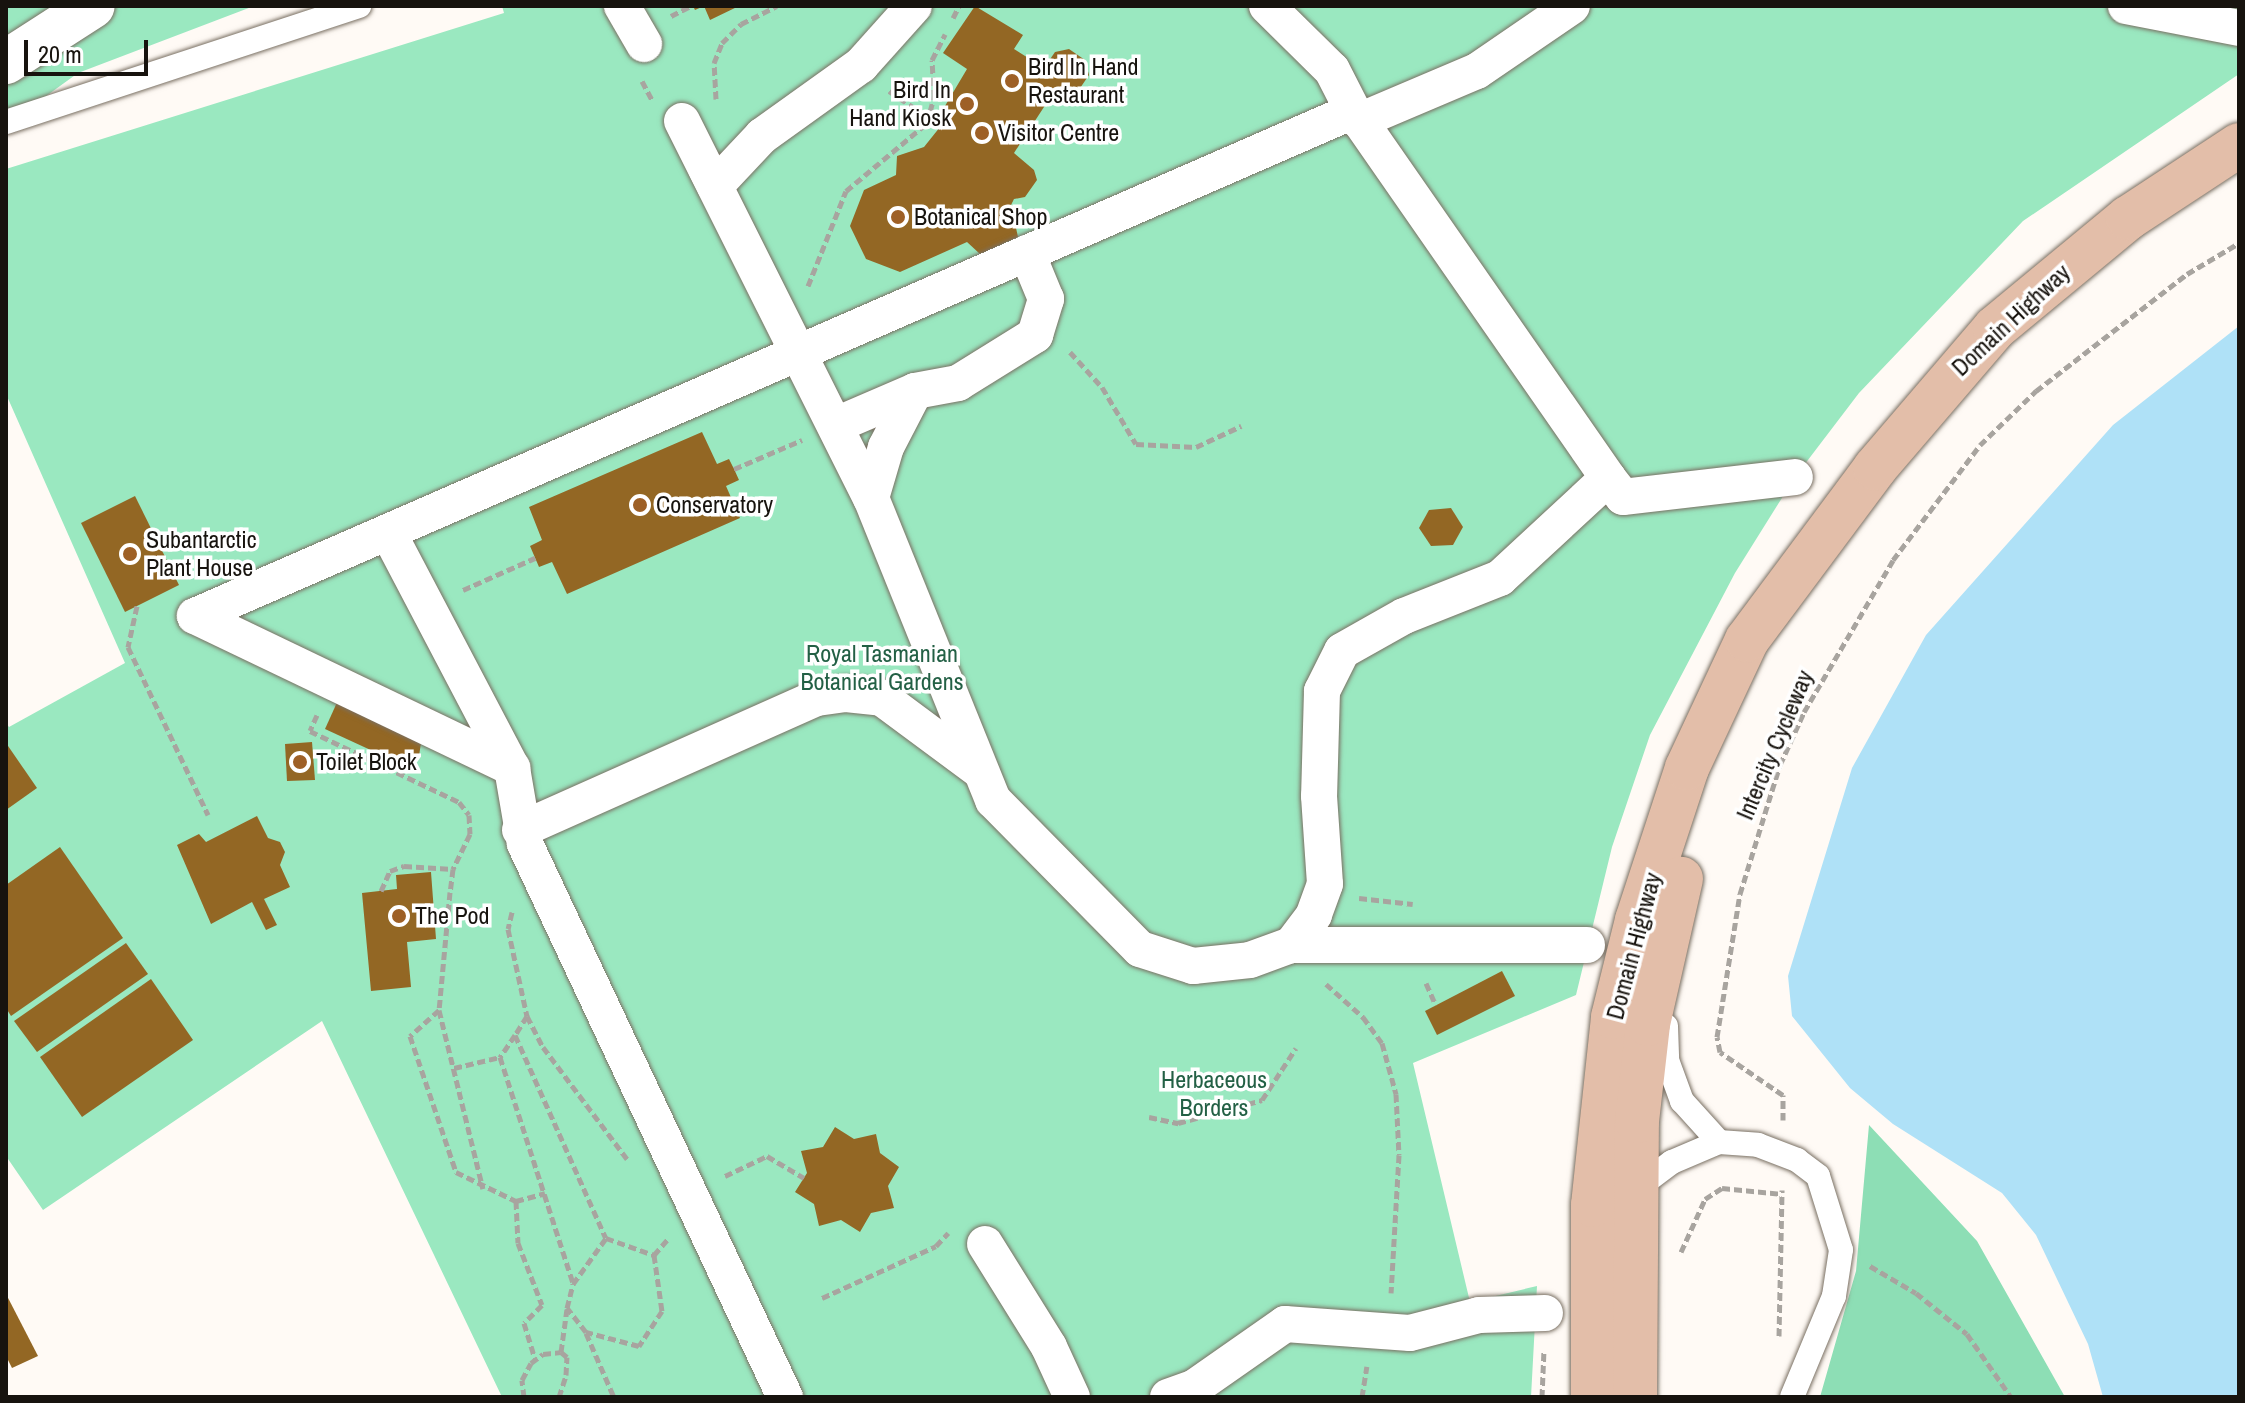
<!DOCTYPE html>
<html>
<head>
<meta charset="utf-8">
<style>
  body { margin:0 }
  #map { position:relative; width:2245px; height:1403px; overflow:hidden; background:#fffaf5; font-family:"Archivo Narrow",sans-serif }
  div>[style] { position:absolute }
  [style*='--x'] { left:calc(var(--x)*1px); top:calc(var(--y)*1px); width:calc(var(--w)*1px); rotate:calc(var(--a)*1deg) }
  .green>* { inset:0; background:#9ae8c0 }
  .forest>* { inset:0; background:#8ddeb5 }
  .water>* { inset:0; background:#afe1f7 }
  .building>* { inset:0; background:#936724 }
  .path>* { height:5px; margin-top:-2.5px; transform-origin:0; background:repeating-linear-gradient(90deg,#a8a49f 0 8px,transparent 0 12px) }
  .roads { filter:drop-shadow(0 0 2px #7a7063) drop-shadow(0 0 2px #7a7063) }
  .service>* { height:24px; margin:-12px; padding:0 12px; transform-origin:12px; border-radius:12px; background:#fff }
  .pedestrian>* { height:36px; margin:-18px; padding:0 18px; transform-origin:18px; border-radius:18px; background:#fff }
  .tertiary>* { height:44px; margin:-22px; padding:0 22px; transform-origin:22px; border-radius:22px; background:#fff }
  .primary>* { height:44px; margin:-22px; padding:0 22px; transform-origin:22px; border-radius:22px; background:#e3bea9 }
  .dots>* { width:22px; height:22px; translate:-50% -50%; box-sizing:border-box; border:4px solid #fff; border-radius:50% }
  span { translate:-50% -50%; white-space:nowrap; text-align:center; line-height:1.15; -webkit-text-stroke:7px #fff; paint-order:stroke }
  .poi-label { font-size:24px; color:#17130e }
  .left { translate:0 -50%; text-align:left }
  .right { translate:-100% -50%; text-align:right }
  .street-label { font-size:24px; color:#17130e }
  .park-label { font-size:24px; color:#236045 }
  .frame { position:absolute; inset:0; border:8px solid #17130e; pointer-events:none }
  .scale { position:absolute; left:24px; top:40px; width:124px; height:36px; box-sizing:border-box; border:4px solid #17130e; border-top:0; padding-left:10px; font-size:24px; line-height:28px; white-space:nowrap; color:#17130e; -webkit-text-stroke:6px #fff; paint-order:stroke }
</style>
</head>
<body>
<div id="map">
  <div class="green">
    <div style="clip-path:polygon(6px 6px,254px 6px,78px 73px,6px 125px)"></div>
    <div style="clip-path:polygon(502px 6px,2239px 6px,2239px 74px,2023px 221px,1859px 393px,1795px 477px,1735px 573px,1650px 735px,1612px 847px,1576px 995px,1413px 1063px,1470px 1302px,1537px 1286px,1531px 1397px,502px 1397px,322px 1021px,43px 1210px,6px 1156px,6px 723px,9px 727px,125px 663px,6px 394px,6px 169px,504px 13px)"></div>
  </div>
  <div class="forest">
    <div style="clip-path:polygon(1869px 1125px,1977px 1241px,2065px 1397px,1820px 1397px,1856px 1271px)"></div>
  </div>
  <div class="water">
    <div style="clip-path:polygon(2239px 326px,2239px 1397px,2103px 1397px,2088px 1344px,2036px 1235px,2002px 1193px,1893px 1124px,1850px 1088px,1792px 1016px,1788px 976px,1852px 768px,1926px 635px,2113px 425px)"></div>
  </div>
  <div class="building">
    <div style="clip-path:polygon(693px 6px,739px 6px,710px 20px,704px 6px,695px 10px)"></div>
    <div style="clip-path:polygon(975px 6px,1023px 35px,1014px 49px,1044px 68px,1055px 52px,1069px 49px,1085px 60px,1089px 75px,1074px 97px,1057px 87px,1014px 153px,1034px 170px,1037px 180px,1025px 197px,1014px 199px,1011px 205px,1018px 237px,980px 254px,967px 242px,900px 272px,866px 259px,850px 226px,864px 190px,896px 175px,897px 156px,924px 147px,940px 127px,942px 111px,967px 69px,943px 53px)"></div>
    <div style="clip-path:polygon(702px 432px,717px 464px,729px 459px,734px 469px,739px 480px,726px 486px,740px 518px,567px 594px,552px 562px,539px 567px,530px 546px,542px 540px,529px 507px)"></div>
    <div style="clip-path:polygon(135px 496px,179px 585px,125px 612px,81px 523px)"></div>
    <div style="clip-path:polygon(1451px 508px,1463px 527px,1453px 545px,1431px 546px,1419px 528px,1429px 510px)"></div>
    <div style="clip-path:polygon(339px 698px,421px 743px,419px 756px,401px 764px,325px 729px)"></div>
    <div style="clip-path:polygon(312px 742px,315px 780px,287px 781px,285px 744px)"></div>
    <div style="clip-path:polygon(6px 743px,37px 788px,6px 810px)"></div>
    <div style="clip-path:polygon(257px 816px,268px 838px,280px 842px,285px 852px,280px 865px,290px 887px,264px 899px,277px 925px,266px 930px,252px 902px,211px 924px,177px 845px,199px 834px,206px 842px)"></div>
    <div style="clip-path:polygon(60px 847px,123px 938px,11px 1016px,6px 1008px,6px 885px)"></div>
    <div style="clip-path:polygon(431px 872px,436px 939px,407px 942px,411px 987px,371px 991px,362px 893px,397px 889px,396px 875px)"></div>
    <div style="clip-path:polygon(126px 943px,148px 974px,37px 1052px,14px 1021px)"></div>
    <div style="clip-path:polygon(1502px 971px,1515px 996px,1437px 1035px,1425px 1011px)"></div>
    <div style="clip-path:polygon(151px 979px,193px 1040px,82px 1117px,40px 1057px)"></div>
    <div style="clip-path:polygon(835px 1127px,854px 1139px,876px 1134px,880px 1153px,899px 1167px,888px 1186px,894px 1208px,871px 1213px,860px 1232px,841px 1220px,819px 1226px,814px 1204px,795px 1192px,807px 1173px,801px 1151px,823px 1147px)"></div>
    <div style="clip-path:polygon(6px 1294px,38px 1356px,12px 1368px,6px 1356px)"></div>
  </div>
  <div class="path">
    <div style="--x:671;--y:16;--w:22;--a:-27"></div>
    <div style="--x:953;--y:18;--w:13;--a:-63"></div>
    <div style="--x:642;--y:81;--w:21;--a:62"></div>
    <div style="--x:889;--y:91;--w:47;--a:33.7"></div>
    <div style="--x:716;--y:99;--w:36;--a:-93"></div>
    <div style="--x:714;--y:63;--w:22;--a:-68"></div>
    <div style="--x:722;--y:43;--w:27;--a:-45"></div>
    <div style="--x:741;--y:24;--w:40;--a:-26.6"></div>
    <div style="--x:927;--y:123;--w:14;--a:17"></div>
    <div style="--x:808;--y:286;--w:102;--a:-68.2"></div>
    <div style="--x:846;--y:191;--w:106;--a:-40"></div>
    <div style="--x:927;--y:123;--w:27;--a:-75"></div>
    <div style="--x:934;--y:97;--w:37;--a:-93"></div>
    <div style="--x:932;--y:60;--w:29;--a:-63"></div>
    <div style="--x:1070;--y:352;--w:47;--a:47.6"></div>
    <div style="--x:1102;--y:387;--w:66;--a:59.2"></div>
    <div style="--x:1136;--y:444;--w:60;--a:2.9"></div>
    <div style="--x:1196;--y:447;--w:50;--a:-25"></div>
    <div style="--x:734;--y:469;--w:74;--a:-23.1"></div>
    <div style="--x:463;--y:590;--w:79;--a:-24"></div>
    <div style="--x:137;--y:606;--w:42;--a:102.4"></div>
    <div style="--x:128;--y:647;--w:186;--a:64.5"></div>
    <div style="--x:317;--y:715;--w:17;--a:114"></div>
    <div style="--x:310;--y:731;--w:165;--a:25.5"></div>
    <div style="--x:459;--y:802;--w:16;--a:52"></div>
    <div style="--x:469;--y:815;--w:19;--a:87"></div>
    <div style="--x:470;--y:834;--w:39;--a:116"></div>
    <div style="--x:453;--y:869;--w:23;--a:97"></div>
    <div style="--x:450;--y:892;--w:119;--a:95.3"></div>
    <div style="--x:439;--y:1010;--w:184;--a:76.2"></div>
    <div style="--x:381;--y:891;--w:22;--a:-66"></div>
    <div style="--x:390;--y:871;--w:15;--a:-20"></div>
    <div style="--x:404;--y:866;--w:49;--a:3.5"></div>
    <div style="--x:1359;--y:898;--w:54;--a:6.3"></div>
    <div style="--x:512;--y:912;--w:17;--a:103"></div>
    <div style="--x:508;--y:929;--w:89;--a:77.7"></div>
    <div style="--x:527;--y:1016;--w:35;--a:63"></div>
    <div style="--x:543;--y:1047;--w:140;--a:53.1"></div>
    <div style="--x:1426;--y:983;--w:24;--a:66"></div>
    <div style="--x:1326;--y:984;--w:50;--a:41.7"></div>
    <div style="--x:1363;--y:1017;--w:32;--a:54"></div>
    <div style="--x:1382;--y:1043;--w:53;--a:74.6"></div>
    <div style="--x:1396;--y:1094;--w:61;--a:87.2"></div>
    <div style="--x:1399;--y:1155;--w:138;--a:93.3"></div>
    <div style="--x:439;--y:1010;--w:39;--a:138"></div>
    <div style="--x:410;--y:1036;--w:144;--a:71.3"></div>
    <div style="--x:456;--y:1172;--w:67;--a:25.8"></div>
    <div style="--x:516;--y:1201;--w:30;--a:-15"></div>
    <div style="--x:527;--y:1016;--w:22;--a:122"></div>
    <div style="--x:515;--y:1035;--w:222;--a:65.9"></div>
    <div style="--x:515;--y:1035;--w:27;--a:124"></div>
    <div style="--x:500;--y:1057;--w:237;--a:72.1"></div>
    <div style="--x:454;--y:1068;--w:47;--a:-13.4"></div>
    <div style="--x:1149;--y:1117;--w:30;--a:12"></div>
    <div style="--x:1178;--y:1123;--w:87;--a:-15.3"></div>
    <div style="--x:1262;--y:1100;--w:62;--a:-56.8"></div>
    <div style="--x:1783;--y:1120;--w:25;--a:-90"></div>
    <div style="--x:1783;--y:1095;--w:76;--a:-145.7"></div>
    <div style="--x:1720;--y:1052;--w:15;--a:-101"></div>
    <div style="--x:1717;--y:1037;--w:145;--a:-80.9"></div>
    <div style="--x:1740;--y:894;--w:135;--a:-72.8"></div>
    <div style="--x:1780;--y:765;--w:58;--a:-65.6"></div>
    <div style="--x:1804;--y:712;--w:176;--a:-59.6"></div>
    <div style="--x:1893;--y:560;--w:144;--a:-52.9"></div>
    <div style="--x:1980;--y:445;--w:78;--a:-44"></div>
    <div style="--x:2036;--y:391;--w:191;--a:-37.8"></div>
    <div style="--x:2187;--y:274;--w:61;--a:-30.8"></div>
    <div style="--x:725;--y:1176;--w:47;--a:-25.5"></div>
    <div style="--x:767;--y:1156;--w:43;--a:30.7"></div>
    <div style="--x:516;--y:1201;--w:42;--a:87.3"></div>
    <div style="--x:518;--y:1243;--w:66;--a:68.8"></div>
    <div style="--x:542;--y:1305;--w:25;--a:135"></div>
    <div style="--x:524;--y:1323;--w:39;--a:73"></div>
    <div style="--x:1681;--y:1252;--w:58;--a:-65.6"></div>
    <div style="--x:1705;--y:1199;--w:20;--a:-33"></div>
    <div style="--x:1722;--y:1188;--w:60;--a:5.7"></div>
    <div style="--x:654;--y:1255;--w:57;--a:81.9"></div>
    <div style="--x:662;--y:1311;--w:42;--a:123.3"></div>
    <div style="--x:639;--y:1346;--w:55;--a:-165.2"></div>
    <div style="--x:586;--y:1332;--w:31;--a:-128"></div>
    <div style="--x:567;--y:1308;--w:25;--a:-76"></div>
    <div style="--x:573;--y:1284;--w:57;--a:-54.3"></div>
    <div style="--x:606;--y:1238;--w:51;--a:19.5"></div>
    <div style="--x:654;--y:1255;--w:23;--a:-49"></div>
    <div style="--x:1870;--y:1266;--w:53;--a:30.4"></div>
    <div style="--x:1916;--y:1293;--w:65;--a:38.8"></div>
    <div style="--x:1967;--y:1334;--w:77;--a:55.1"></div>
    <div style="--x:822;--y:1298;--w:125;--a:-24.5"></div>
    <div style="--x:936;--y:1246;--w:18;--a:-47"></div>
    <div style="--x:586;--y:1333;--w:70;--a:66.4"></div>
    <div style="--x:1779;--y:1336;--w:146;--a:-88.8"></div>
    <div style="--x:524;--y:1397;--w:17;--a:-97"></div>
    <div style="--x:522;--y:1380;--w:19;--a:-62"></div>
    <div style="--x:531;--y:1363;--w:15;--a:-37"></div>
    <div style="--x:543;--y:1354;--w:18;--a:-6"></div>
    <div style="--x:559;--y:1397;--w:23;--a:-72"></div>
    <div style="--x:566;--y:1375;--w:18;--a:-87"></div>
    <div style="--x:567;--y:1357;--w:8;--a:-140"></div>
    <div style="--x:561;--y:1352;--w:43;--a:-82.1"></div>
    <div style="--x:1362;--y:1397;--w:31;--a:-81"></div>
    <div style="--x:1542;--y:1397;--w:47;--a:-87.6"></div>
  </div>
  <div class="roads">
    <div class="service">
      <div style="--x:6;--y:122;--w:372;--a:-18.2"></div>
      <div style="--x:1666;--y:1026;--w:34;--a:88"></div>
      <div style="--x:1667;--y:1060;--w:44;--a:69.9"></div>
      <div style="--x:1682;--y:1101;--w:55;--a:47.9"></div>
      <div style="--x:1637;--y:1195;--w:14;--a:-60"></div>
      <div style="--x:1644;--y:1183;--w:35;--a:-37"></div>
      <div style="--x:1672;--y:1162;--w:51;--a:-23.1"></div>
      <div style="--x:1719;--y:1142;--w:39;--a:4"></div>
      <div style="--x:1758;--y:1145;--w:42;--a:21"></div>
      <div style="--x:1797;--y:1160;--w:26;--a:37"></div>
      <div style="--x:1818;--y:1176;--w:77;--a:72.7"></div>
      <div style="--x:1841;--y:1250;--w:47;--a:98.7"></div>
      <div style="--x:1834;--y:1296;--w:109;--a:112.6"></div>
    </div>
    <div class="pedestrian">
      <div style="--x:622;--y:6;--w:44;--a:59.9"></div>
      <div style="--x:1267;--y:6;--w:91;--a:44.6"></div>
      <div style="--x:1332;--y:70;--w:46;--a:62.9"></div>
      <div style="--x:2126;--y:6;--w:115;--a:11"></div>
      <div style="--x:682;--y:121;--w:422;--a:63.4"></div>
      <div style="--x:871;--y:498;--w:326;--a:68"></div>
      <div style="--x:993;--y:800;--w:209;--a:45.4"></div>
      <div style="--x:1140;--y:949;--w:56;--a:17.8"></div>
      <div style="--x:1193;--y:966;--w:57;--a:-6"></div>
      <div style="--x:1250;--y:960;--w:44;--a:-20.1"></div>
      <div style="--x:1291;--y:945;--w:296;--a:0"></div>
      <div style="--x:1359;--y:121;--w:128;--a:-23"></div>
      <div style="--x:1477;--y:71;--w:115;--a:-34.4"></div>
      <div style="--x:706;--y:168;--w:20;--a:63"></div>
      <div style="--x:715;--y:186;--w:69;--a:-46.8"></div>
      <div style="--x:762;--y:136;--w:122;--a:-35.6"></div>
      <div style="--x:861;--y:65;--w:79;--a:-48.1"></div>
      <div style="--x:915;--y:391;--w:44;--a:-10.5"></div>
      <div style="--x:958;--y:383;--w:91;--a:-31.9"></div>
      <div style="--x:1035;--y:335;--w:38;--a:-73"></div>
      <div style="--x:1046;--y:299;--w:50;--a:-112.4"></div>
      <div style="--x:836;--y:425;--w:86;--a:-23.3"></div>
      <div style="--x:915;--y:391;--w:63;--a:117.4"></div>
      <div style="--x:886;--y:447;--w:53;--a:106.4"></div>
      <div style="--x:1608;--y:478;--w:24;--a:52"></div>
      <div style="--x:1623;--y:497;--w:173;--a:-6.6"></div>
      <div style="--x:388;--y:532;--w:267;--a:62.3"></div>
      <div style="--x:512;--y:768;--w:77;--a:80.3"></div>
      <div style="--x:525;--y:844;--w:611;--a:64.82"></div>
      <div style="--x:195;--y:616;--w:1263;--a:-23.56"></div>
      <div style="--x:1353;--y:111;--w:447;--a:55.2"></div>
      <div style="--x:1608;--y:478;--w:147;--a:137.2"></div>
      <div style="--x:1500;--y:578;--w:103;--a:158.4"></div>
      <div style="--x:1404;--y:616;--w:71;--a:150.6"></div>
      <div style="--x:1342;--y:651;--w:45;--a:116.6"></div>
      <div style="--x:1322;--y:691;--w:105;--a:91.6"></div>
      <div style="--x:1319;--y:796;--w:88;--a:86.1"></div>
      <div style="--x:1325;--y:884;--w:33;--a:110"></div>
      <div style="--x:1314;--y:915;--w:38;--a:127"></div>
      <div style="--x:195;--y:616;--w:352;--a:25.6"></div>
      <div style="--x:520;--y:830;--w:325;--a:-24"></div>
      <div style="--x:817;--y:698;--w:29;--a:-8"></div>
      <div style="--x:846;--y:694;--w:36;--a:6"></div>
      <div style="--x:882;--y:698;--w:121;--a:36.6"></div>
      <div style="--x:985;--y:1244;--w:121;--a:58.1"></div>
      <div style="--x:1049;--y:1347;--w:55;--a:65.3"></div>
      <div style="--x:1168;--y:1397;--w:29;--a:-20"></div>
      <div style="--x:1195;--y:1387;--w:110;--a:-35"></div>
      <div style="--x:1285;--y:1324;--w:125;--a:4.1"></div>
      <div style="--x:1410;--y:1333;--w:71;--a:-14.6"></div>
      <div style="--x:1479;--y:1315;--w:66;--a:-1.7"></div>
    </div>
    <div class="tertiary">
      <div style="--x:6;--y:62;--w:103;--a:-32.8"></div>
    </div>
    <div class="primary">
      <div style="--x:1593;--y:1397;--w:192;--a:-90"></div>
      <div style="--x:1593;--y:1205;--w:189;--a:-83.9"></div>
      <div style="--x:1613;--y:1017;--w:100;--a:-76.1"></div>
      <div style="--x:1637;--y:920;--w:160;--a:-71.8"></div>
      <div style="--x:1687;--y:768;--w:141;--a:-64.9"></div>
      <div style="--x:1747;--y:640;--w:214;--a:-53.3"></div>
      <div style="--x:1875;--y:468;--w:184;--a:-49.4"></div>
      <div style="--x:1995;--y:328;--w:173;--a:-39.6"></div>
      <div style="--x:2128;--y:218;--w:133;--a:-33.3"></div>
      <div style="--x:1635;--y:1397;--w:276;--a:-89.6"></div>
      <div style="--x:1637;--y:1121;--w:98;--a:-83.5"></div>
      <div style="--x:1648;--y:1024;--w:149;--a:-77.2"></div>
    </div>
  </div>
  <div class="dots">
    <div style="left:1012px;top:81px;background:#9e6026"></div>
    <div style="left:967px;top:104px;background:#9e6026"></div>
    <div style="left:982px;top:133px;background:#9e6026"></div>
    <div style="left:898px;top:217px;background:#9e6026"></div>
    <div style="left:640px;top:505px;background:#9e6026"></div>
    <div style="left:130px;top:554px;background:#9e6026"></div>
    <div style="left:300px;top:762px;background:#9e6026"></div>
    <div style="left:399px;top:916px;background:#9e6026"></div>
  </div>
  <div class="poi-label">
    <span class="left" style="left:1028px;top:81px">Bird In Hand<br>Restaurant</span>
    <span class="right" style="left:951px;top:104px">Bird In<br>Hand Kiosk</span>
    <span class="left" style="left:998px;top:133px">Visitor Centre</span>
    <span class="left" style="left:914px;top:217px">Botanical Shop</span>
    <span class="left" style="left:656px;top:505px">Conservatory</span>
    <span class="left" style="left:146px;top:554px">Subantarctic<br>Plant House</span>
    <span class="left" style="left:316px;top:762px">Toilet Block</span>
    <span class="left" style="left:415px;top:916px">The Pod</span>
  </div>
  <div class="street-label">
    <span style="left:2011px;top:320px;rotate:-43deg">Domain Highway</span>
    <span style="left:1775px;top:745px;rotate:-67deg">Intercity Cycleway</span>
    <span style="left:1634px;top:946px;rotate:-75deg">Domain Highway</span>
  </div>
  <div class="park-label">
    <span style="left:882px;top:668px">Royal Tasmanian<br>Botanical Gardens</span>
    <span style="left:1214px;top:1094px">Herbaceous<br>Borders</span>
  </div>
  <div class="frame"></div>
  <div class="scale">20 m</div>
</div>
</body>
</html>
